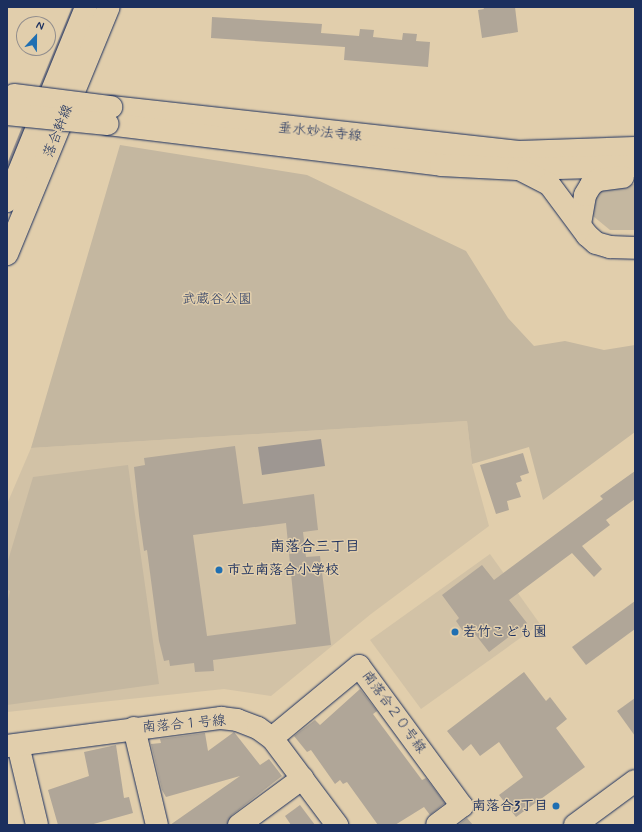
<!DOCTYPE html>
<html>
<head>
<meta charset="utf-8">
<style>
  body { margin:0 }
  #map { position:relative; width:642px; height:832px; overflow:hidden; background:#e1ceac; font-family:Mynerve,"Klee One",sans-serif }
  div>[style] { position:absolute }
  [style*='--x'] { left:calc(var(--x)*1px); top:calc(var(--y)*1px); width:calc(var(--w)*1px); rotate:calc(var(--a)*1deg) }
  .built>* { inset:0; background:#d2c2a6 }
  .green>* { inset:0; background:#c4b7a0 }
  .water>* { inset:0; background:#9e9792 }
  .stream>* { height:5px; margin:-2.5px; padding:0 2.5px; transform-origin:2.5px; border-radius:2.5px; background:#9e9792 }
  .building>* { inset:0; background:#b0a698 }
  .roads { filter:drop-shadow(0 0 1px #1b2f5e) drop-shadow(0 0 1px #1b2f5e) }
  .minor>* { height:22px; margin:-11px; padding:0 11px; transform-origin:11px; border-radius:11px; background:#e1ceac }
  .bridges { filter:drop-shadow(0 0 1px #1b2f5e) drop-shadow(0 0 1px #1b2f5e) }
  .minor-bridge>* { height:22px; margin:-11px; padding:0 11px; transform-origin:11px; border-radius:11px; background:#e1ceac }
  .dots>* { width:11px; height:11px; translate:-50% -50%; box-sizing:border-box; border:2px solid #e1ceac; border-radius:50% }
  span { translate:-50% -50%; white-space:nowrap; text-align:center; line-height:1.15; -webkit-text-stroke:3px #e1ceac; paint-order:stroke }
  .street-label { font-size:14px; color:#1b2f5e }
  .park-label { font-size:14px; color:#2c3d65 }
  .poi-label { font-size:14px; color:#1b2f5e; font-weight:700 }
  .left { translate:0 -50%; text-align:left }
  .right { translate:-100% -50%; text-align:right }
  .neighbourhood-label { font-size:15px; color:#1b2f5e; font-weight:700 }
  .frame { position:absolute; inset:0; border:8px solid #1b2f5e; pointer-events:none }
  .north { position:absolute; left:16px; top:16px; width:40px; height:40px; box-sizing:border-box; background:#e1ceac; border:1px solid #928e8d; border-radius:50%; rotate:22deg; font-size:11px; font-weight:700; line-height:16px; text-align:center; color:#1b2f5e }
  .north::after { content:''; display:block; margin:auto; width:14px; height:18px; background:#1f6fb2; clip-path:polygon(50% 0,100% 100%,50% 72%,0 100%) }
</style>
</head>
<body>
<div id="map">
  <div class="built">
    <div style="clip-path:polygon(467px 421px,472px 464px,489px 526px,371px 614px,271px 696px,224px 689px,7px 712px,7px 504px,31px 448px)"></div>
    <div style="clip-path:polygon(490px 554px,540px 624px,421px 709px,370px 640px)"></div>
  </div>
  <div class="green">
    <div style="clip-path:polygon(120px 145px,307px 175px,466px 251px,508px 318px,534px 346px,565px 341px,604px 350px,635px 345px,635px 432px,543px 500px,529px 447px,472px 464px,467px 421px,31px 448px)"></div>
    <div style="clip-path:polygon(635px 184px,635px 230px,610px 230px,593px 216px,592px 204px,597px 192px,607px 185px)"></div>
    <div style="clip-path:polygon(128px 465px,159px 684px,7px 705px,7px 604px,10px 591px,7px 589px,7px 564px,33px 477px)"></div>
  </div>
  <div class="water">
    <div style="clip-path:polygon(321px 439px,325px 466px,262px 475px,258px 447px)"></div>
  </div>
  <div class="stream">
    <div style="--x:39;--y:92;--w:92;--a:-67.6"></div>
    <div style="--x:7;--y:169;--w:51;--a:-68"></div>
  </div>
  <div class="building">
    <div style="clip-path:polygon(483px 7px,515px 7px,518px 32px,482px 38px,478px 10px,484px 9px)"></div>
    <div style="clip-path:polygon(212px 17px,322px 24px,321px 33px,359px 36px,360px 29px,374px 30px,373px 37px,402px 40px,403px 33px,417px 34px,416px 41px,430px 42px,428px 67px,344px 60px,345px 47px,211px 38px)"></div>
    <div style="clip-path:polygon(evenodd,235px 446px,243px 504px,314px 494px,318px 530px,303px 532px,306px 557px,320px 556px,331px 645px,213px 660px,214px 671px,195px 672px,194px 663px,170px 666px,169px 660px,164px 661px,159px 641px,147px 550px,144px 551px,139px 515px,134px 467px,145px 465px,144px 458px,235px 446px,286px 523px,296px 624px,207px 636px,193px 535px,286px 523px)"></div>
    <div style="clip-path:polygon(523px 453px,529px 473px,520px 476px,522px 481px,516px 483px,521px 497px,507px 501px,509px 510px,496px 514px,480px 465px)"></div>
    <div style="clip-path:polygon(635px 471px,635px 499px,606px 520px,610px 525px,582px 546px,602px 569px,594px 577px,572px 553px,509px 600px,527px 623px,489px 652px,471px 629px,465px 634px,456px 621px,459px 618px,442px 595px,482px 565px,494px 580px,603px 499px,600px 496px)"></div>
    <div style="clip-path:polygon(635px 601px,635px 629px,586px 665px,572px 647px)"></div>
    <div style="clip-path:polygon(524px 672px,546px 701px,550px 697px,567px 719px,556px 728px,585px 767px,516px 817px,499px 795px,523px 777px,499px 742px,480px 756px,471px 744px,463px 751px,447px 731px)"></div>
    <div style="clip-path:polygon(360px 689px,377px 711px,373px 714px,422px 780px,426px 778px,445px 803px,430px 815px,424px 807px,395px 825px,378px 825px,347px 782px,343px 784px,340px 780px,335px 784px,311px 750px,307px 752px,294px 736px,315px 720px,320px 725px)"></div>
    <div style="clip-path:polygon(635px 698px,635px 736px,617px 711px)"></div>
    <div style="clip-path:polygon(234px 732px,260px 765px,269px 759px,282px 776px,232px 815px,227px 825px,170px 825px,240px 776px,166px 797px,162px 790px,151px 744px,161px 743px,160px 739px,205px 733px,208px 751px)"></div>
    <div style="clip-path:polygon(116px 745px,124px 798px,129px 797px,133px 813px,90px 825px,58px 825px,48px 790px,89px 776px,84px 752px)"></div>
    <div style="clip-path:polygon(300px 805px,315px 825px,291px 825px,285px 816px)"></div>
    <div style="clip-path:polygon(467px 818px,473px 825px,458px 825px)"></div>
  </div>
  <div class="roads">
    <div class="minor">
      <div style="--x:111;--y:107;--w:410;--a:6.3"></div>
      <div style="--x:519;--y:152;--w:116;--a:-2"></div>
      <div style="--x:108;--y:124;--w:336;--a:7"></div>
      <div style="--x:441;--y:165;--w:77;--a:3"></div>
      <div style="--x:518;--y:169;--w:117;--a:-1.5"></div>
      <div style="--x:523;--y:171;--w:29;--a:27"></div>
      <div style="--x:549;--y:184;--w:64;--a:53.3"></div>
      <div style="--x:587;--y:235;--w:12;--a:42"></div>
      <div style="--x:596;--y:243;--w:15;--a:16"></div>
      <div style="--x:610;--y:247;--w:25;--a:2"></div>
      <div style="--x:7;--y:201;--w:209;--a:-67.8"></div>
      <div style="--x:580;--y:224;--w:29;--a:-80"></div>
      <div style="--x:585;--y:195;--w:12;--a:-59"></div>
      <div style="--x:591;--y:185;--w:9;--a:-36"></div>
      <div style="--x:598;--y:180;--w:25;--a:-7"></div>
      <div style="--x:7;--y:254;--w:267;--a:-67.6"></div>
      <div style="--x:134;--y:728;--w:100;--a:76.7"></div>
      <div style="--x:272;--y:738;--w:113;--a:-39.6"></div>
      <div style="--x:359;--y:666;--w:174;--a:53.7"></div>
      <div style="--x:462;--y:806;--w:31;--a:143"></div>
      <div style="--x:18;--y:745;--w:82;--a:76.6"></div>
      <div style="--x:7;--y:746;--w:216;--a:-7.5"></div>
      <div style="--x:221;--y:718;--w:16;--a:7"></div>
      <div style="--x:237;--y:720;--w:22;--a:21"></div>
      <div style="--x:258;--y:728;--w:17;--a:36"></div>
      <div style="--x:272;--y:738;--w:109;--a:53.2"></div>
      <div style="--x:239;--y:825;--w:79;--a:-36.3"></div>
      <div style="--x:575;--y:825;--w:74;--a:-36.3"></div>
    </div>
  </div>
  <div class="bridges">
    <div class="minor-bridge">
      <div style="--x:14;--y:95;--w:98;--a:7.1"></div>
      <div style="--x:7;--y:114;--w:101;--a:5.7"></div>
    </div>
  </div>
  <div class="dots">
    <div style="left:219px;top:570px;background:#1f6fb2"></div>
    <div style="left:455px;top:632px;background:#1f6fb2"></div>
    <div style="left:556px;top:806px;background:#1f6fb2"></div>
  </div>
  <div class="street-label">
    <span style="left:58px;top:131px;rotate:-68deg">落合幹線</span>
    <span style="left:320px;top:132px;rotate:6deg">垂水妙法寺線</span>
    <span style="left:394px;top:712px;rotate:54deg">南落合２０号線</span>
    <span style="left:184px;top:724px;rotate:-5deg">南落合１号線</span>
  </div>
  <div class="park-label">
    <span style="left:217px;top:299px">武蔵谷公園</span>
  </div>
  <div class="poi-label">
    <span class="left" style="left:227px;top:570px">市立南落合小学校</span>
    <span class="left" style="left:463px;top:632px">若竹こども園</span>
    <span class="right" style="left:548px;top:806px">南落合3丁目</span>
  </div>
  <div class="neighbourhood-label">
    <span style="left:315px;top:548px">南落合三丁目</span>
  </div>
  <div class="frame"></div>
  <div class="north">N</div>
</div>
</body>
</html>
